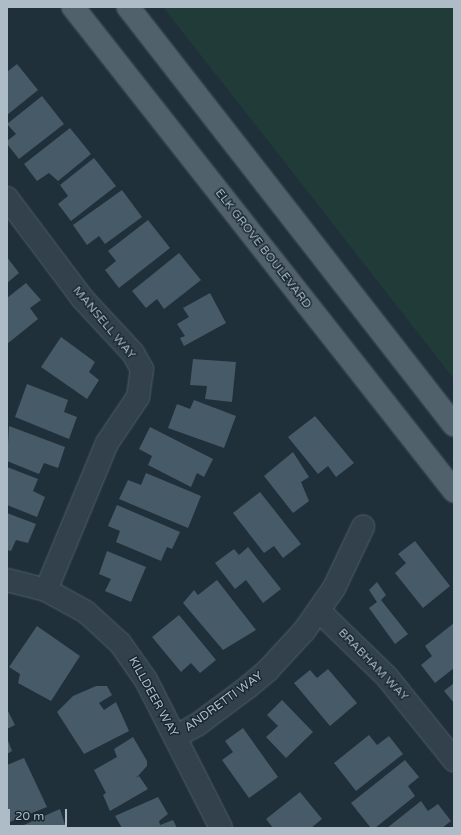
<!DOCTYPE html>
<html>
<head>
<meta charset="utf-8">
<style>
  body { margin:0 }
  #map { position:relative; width:461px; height:835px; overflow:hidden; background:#1f303a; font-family:"Varela Round",sans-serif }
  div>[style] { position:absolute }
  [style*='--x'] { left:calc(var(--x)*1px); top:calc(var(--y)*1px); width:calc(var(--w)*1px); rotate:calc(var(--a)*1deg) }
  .green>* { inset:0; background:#213b39 }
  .building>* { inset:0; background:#465a67 }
  .roads { filter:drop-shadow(0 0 1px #505f68) drop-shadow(0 0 1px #505f68) }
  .minor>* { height:22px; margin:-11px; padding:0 11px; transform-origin:11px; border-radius:11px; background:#32414b }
  .major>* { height:22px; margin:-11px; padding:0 11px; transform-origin:11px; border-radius:11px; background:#50616b }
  span { translate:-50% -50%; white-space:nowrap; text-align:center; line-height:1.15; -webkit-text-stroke:3px #18262f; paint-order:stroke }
  .street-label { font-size:12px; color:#adbcc7 }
  .frame { position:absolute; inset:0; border:8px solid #adbcc7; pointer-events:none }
  .scale { position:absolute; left:8px; top:809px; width:59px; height:18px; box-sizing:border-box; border:2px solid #adbcc7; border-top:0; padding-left:5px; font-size:12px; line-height:14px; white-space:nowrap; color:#adbcc7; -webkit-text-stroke:3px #18262f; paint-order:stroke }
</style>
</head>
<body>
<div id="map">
  <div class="green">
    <div style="clip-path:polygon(163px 7px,454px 7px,454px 379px,269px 142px)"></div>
  </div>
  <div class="building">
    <div style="clip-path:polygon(17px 64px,38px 90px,7px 115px,7px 72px)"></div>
    <div style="clip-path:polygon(42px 96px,64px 124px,19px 159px,7px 144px,7px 141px,16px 134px,7px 124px)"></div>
    <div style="clip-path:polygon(70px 128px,91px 154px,58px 181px,49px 173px,37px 181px,24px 164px)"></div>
    <div style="clip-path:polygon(94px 158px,116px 186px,71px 221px,58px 204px,68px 196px,60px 185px)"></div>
    <div style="clip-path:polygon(122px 190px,142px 217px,105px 244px,99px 236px,87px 245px,73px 225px)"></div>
    <div style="clip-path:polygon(148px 220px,170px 248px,119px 288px,105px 270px,116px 261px,108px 251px)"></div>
    <div style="clip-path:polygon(179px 253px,201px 280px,164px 309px,157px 299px,146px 308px,132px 291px)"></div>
    <div style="clip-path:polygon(7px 257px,19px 273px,7px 283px)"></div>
    <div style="clip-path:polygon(26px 283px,41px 300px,30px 308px,38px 319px,7px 344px,7px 298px)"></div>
    <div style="clip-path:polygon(210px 293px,226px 323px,184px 346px,180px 338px,185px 336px,177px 324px,189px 317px,183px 308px)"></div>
    <div style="clip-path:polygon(61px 337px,95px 362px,89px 372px,99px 380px,87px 399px,41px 367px)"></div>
    <div style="clip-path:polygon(193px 359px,236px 362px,232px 402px,205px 399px,207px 386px,190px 385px)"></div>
    <div style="clip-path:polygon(27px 384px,68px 400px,64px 412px,77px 417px,69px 439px,15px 417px)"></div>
    <div style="clip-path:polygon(194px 400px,236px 416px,224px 448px,168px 428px,177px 404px,190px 409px)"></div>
    <div style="clip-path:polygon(315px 416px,354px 463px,336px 477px,328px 466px,318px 474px,288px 437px)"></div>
    <div style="clip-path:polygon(9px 426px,65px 447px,58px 468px,44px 463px,39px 474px,7px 461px)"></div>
    <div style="clip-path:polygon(150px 427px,213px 459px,204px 477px,197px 473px,191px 487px,148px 465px,152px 456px,139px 449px)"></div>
    <div style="clip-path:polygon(293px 452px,309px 477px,301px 482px,309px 501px,293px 513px,264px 476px)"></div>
    <div style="clip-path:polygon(7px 467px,38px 479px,33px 491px,45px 497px,37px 517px,7px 505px)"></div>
    <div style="clip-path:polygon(146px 473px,201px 496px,188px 528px,119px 499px,128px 480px,141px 485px)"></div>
    <div style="clip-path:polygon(260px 492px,301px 544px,283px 558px,274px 546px,264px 553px,233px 513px)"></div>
    <div style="clip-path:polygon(117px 505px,180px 532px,172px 549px,167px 547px,161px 561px,116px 542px,120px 531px,108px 526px)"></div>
    <div style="clip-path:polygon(7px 513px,36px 524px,28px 543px,16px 540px,11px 551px,7px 550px)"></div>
    <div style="clip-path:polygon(415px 541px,450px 586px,423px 608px,395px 573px,406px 563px,398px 554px)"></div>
    <div style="clip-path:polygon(248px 547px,281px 589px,263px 603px,246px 580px,235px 589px,215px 563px,234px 549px,239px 555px)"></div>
    <div style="clip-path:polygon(107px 551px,146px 567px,131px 602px,105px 591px,111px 579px,99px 574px)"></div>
    <div style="clip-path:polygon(217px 580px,256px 630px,223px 650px,183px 603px,194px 590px,198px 595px)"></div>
    <div style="clip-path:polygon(377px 582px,386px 595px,381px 600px,408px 634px,395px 644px,369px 608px,377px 602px,369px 590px)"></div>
    <div style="clip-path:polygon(179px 615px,216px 660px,200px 673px,191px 663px,181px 672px,152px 637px)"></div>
    <div style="clip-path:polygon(454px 623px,454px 668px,435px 683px,421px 665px,432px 656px,425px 646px)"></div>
    <div style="clip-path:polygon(37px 626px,80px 656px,51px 701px,18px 683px,20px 674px,9px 667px)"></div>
    <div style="clip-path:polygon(328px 669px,357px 703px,330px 726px,294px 683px,310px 670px,317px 678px)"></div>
    <div style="clip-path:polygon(454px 683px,454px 703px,444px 691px)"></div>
    <div style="clip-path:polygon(96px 686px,107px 686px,112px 695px,99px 703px,104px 710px,116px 702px,129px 731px,84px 754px,57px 712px,73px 696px)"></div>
    <div style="clip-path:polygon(282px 700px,313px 732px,286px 758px,266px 737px,278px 726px,267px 715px)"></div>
    <div style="clip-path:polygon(7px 709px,15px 725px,7px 729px)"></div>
    <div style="clip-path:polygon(243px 728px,278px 777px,249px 798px,222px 760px,233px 752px,225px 741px)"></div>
    <div style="clip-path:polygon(369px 735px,377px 745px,389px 736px,403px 754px,356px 791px,334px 763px)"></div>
    <div style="clip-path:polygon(133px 737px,147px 761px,147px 766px,136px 778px,139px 776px,148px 789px,110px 811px,103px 795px,106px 793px,94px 770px,117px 757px,114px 749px)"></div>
    <div style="clip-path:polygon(7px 738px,12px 751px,7px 754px)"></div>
    <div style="clip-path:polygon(24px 758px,47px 807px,7px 823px,7px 765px)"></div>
    <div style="clip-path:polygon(405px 760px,419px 777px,408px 786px,415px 796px,375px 828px,371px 828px,351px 803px)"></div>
    <div style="clip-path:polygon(300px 792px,322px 819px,311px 828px,273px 828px,266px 819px)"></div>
    <div style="clip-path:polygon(158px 797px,168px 814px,159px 821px,160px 825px,173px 820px,177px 828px,122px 828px,115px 816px)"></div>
    <div style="clip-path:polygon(421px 801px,428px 811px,438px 804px,451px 821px,442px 828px,387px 828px)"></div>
    <div style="clip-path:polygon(60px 809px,66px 828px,17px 828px)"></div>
  </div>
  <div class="roads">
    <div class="minor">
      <div style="--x:7;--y:198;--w:125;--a:53.1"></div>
      <div style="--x:82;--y:298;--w:75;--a:47.2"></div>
      <div style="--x:133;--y:353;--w:18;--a:61"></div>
      <div style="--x:142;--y:369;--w:28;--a:98"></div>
      <div style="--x:138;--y:397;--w:55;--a:124"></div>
      <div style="--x:107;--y:443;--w:159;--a:112.5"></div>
      <div style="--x:7;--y:580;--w:40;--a:14.4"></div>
      <div style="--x:46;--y:590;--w:46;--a:28.8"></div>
      <div style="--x:86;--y:612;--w:46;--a:42.4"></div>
      <div style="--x:120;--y:643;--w:45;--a:54.9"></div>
      <div style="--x:146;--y:680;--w:166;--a:63.1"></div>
      <div style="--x:319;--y:611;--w:95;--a:44.1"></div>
      <div style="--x:387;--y:677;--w:107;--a:51.1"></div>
      <div style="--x:175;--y:737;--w:25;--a:-29"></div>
      <div style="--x:197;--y:725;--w:64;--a:-36.7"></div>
      <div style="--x:248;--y:687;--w:26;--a:-40"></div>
      <div style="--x:268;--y:670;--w:53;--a:-47.3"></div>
      <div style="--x:304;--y:631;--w:52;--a:-55.1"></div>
      <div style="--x:334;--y:588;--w:68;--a:-64.6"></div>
    </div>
    <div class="major">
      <div style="--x:73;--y:7;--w:616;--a:51.79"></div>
      <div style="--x:128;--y:7;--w:530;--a:52.05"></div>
    </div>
  </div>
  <div class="street-label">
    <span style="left:263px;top:249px;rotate:52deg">ELK GROVE BOULEVARD</span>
    <span style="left:104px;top:323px;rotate:50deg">MANSELL WAY</span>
    <span style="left:373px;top:665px;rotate:46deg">BRABHAM WAY</span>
    <span style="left:153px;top:697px;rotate:61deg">KILLDEER WAY</span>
    <span style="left:224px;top:702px;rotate:-36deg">ANDRETTI WAY</span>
  </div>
  <div class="frame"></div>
  <div class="scale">20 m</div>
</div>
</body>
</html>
